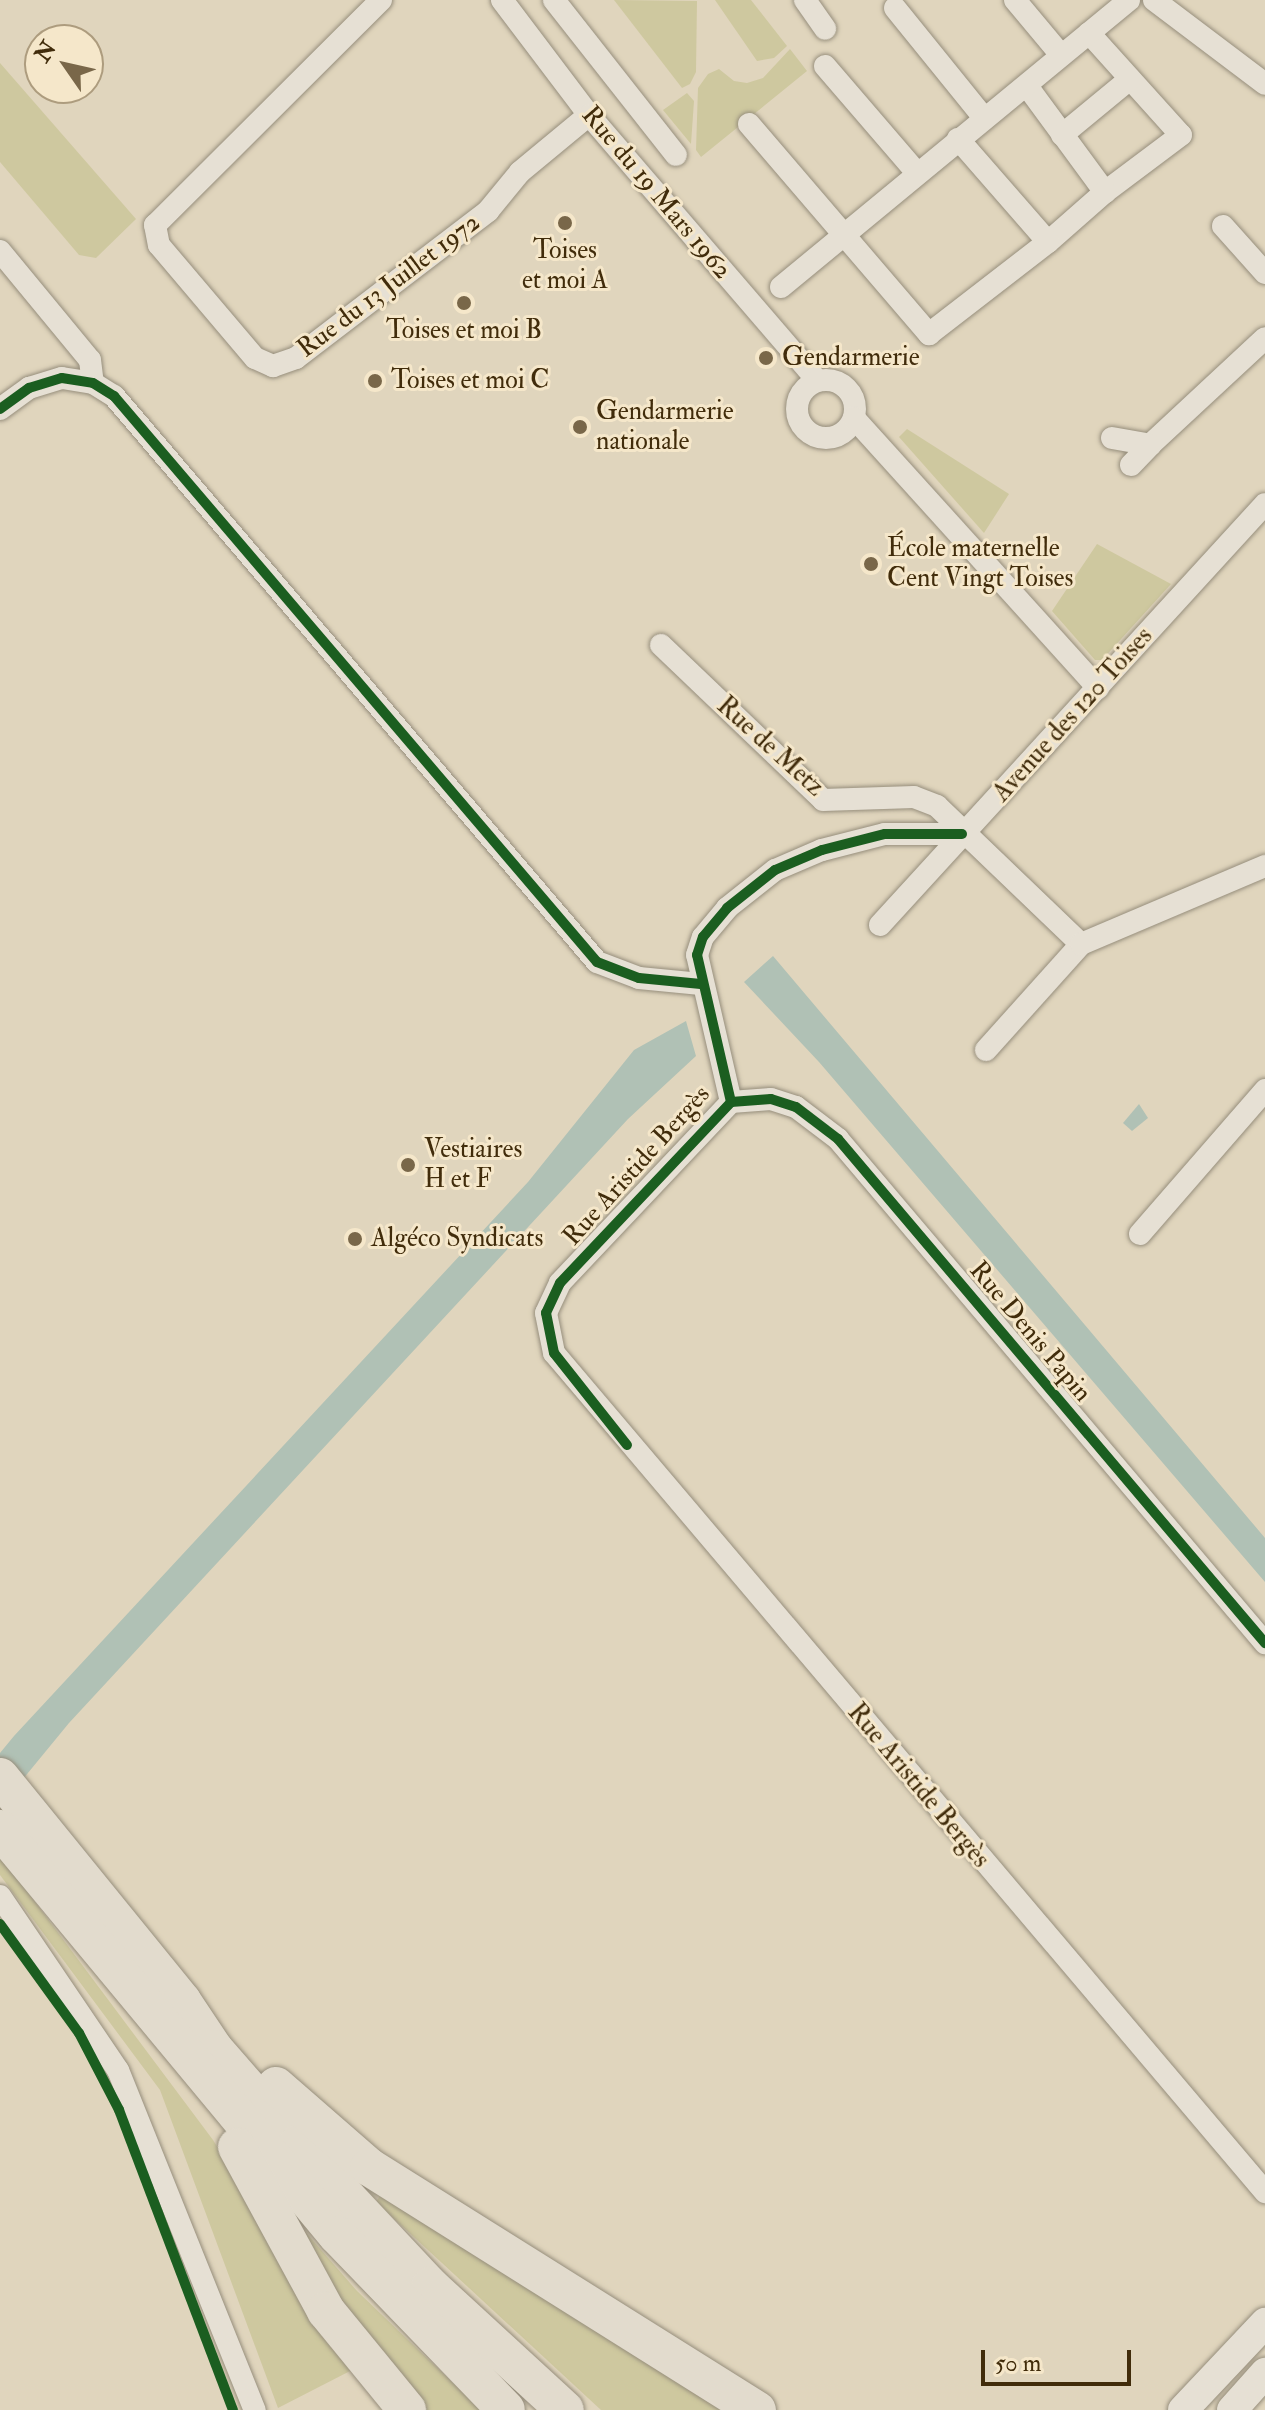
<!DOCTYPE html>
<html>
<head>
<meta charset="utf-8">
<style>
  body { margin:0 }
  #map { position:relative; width:1265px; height:2410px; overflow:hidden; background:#e0d5bd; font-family:"IM FELL Double Pica",serif }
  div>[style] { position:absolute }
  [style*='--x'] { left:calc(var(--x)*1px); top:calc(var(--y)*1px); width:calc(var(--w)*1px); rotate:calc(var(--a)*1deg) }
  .green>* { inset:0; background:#cec89f }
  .water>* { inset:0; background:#b0c1b5 }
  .roads { filter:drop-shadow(0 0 2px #968e7c) drop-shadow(0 0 2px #968e7c) }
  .street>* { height:22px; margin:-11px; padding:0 11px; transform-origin:11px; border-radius:11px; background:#e6e0d4 }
  .street>.ring { margin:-11px; padding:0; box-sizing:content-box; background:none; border:22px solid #e6e0d4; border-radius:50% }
  .secondary>* { height:30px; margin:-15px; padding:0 15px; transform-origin:15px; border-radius:15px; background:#e6e0d4 }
  .highway>* { height:38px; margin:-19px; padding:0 19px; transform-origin:19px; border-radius:19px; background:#e2dbcd }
  .cycleway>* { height:10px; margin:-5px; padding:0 5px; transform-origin:5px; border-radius:5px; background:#1b5e20 }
  .dots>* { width:22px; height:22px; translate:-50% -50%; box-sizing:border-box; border:4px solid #f5e7ca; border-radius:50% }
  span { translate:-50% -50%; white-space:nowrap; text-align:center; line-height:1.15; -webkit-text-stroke:6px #f5e7ca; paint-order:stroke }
  .street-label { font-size:26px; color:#412c0b }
  .poi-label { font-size:26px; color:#412c0b }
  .left { translate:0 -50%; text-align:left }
  .north { position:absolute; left:24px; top:24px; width:80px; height:80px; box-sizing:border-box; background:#f5e7ca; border:2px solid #ad9c7e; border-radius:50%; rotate:304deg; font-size:22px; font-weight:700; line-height:32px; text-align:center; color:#412c0b }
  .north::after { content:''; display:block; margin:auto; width:28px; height:36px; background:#796749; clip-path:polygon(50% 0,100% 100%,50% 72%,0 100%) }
  .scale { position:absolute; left:981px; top:2350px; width:150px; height:36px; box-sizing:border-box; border:4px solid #412c0b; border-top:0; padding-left:10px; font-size:24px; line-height:28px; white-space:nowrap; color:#412c0b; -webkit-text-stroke:6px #f5e7ca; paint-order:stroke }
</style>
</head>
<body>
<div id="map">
  <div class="green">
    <div style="clip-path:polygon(614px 0,697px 1px,696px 72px,690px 84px,682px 88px)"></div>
    <div style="clip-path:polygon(715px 0,751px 0,787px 46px,774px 58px,757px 61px)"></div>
    <div style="clip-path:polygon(790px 49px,807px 71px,701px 157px,696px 150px,698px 88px,708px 74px,719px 69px,734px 81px,747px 83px,763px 78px)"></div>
    <div style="clip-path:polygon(0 63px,136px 219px,96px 258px,79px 255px,0 162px)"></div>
    <div style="clip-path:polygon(687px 93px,694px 101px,691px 144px,663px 110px)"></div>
    <div style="clip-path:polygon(907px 429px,1009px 494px,984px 533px,899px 437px)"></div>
    <div style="clip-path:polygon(1097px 544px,1171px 584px,1102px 660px,1095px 660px,1052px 611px)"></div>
    <div style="clip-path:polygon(0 1855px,213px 2140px,354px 2369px,278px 2408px,160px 2090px,0 1875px)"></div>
    <div style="clip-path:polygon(386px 2187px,738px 2410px,601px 2410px,376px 2202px)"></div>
    <div style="clip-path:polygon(301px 2227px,357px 2291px,481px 2410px,419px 2410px,336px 2314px)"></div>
  </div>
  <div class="water">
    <div style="clip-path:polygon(773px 956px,1265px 1538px,1265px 1582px,819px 1062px,744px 982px)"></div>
    <div style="clip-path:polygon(686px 1021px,696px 1056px,628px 1119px,69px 1723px,0 1807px,0 1753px,14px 1736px,528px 1182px,634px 1050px)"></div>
    <div style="clip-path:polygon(1139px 1104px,1148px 1118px,1132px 1131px,1123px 1123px)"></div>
  </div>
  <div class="roads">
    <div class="street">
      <div style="--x:381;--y:0;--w:319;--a:135.1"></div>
      <div style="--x:155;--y:225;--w:20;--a:79"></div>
      <div style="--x:159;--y:245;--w:148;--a:49.7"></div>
      <div style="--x:255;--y:358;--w:20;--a:24"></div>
      <div style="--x:273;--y:366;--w:24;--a:-19"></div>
      <div style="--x:296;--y:358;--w:242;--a:-37.4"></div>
      <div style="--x:488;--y:211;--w:50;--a:-50.6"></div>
      <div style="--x:520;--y:172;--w:89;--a:-39.6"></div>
      <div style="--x:502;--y:0;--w:144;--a:52.9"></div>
      <div style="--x:589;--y:115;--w:350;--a:49.3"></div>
      <div style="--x:554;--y:0;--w:197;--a:51.8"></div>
      <div style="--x:805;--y:0;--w:35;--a:55"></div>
      <div style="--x:1015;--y:0;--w:72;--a:50.1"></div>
      <div style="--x:1154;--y:0;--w:139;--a:37.1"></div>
      <div style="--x:895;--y:8;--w:141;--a:51"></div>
      <div style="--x:1089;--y:33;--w:137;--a:48"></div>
      <div style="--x:1181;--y:135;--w:95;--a:143.1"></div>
      <div style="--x:825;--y:66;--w:141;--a:49.3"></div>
      <div style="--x:1027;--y:86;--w:132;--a:53.7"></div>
      <div style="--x:1105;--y:192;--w:76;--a:138.7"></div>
      <div style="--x:749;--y:124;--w:277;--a:49.4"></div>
      <div style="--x:929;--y:334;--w:150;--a:-37.7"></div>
      <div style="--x:1048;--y:242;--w:137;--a:-131.1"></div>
      <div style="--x:1062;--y:135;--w:88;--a:-39.5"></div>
      <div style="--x:1223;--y:226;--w:63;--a:48.2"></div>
      <div style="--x:0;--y:251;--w:141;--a:50.5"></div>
      <div style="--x:90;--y:360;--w:23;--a:83"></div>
      <div style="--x:781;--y:287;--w:451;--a:-39.5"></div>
      <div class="ring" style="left:797px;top:380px;width:36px;height:36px"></div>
      <div style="--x:0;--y:409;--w:36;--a:-36"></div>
      <div style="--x:29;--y:388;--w:34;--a:-17"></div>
      <div style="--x:62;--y:378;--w:31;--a:9"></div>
      <div style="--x:93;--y:383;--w:25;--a:32"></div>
      <div style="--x:114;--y:396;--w:744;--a:49.52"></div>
      <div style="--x:597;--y:962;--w:45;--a:20.9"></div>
      <div style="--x:639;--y:978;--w:62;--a:5.5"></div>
      <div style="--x:854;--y:418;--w:364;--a:47.9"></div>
      <div style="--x:1112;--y:438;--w:39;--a:10"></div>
      <div style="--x:1150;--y:445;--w:157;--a:-42.9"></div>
      <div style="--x:1131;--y:465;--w:28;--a:-46"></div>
      <div style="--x:661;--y:645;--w:224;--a:43.7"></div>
      <div style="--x:823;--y:800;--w:91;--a:-1.9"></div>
      <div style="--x:914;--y:797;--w:25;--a:21"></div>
      <div style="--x:937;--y:806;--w:199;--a:43.8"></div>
      <div style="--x:880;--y:925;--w:570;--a:-47.56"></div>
      <div style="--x:986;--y:1050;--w:142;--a:-48.1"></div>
      <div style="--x:1081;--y:944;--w:200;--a:-23"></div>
      <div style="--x:731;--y:1102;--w:249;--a:133.4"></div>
      <div style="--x:560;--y:1283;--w:33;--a:115"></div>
      <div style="--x:546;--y:1313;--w:41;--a:78.7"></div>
      <div style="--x:554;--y:1353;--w:1100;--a:49.72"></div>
      <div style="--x:731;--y:1102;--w:40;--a:-4.3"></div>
      <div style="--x:771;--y:1099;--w:26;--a:18"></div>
      <div style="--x:796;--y:1107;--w:53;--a:37.3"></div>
      <div style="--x:838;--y:1139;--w:661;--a:49.73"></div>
      <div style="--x:731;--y:1102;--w:151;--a:-103"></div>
      <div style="--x:697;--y:955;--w:19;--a:-72"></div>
      <div style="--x:703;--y:937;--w:38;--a:-50"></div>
      <div style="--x:727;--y:908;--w:61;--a:-38.4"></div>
      <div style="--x:775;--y:870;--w:51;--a:-23.1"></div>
      <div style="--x:822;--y:850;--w:65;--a:-14.3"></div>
      <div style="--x:885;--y:834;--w:77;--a:0"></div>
      <div style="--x:1140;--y:1234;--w:191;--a:-49"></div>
      <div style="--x:0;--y:1896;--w:210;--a:55.9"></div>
      <div style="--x:118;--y:2070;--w:367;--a:68.1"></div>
    </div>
    <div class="secondary">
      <div style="--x:1183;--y:2410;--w:120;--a:-46.7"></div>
      <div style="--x:1232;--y:2410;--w:50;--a:-48.3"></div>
    </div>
    <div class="highway">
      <div style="--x:0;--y:1777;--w:289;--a:50.9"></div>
      <div style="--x:182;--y:2001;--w:58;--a:56.3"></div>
      <div style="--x:214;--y:2049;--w:126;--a:48.9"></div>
      <div style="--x:297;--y:2144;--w:195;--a:46.9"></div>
      <div style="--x:430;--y:2286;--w:183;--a:42.6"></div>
      <div style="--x:0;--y:1829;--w:528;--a:50.31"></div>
      <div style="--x:337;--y:2235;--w:243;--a:46"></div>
      <div style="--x:276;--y:2086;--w:123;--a:41.1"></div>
      <div style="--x:369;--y:2167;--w:458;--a:32.1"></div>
      <div style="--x:237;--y:2147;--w:187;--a:61.5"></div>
      <div style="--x:326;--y:2311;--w:128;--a:50.7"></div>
    </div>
  </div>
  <div class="cycleway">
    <div style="--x:0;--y:409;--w:36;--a:-36"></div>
    <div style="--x:29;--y:388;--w:34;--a:-17"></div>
    <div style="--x:62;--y:378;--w:31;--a:9"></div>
    <div style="--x:93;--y:383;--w:25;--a:32"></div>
    <div style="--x:114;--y:396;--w:744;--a:49.52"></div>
    <div style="--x:597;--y:962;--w:45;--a:20.9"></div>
    <div style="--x:639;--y:978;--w:62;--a:5.5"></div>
    <div style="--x:731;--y:1102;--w:40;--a:-4.3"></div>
    <div style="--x:771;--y:1099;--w:26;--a:18"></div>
    <div style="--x:796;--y:1107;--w:53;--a:37.3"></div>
    <div style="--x:838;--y:1139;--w:661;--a:49.73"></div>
    <div style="--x:731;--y:1102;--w:151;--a:-103"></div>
    <div style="--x:697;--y:955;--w:19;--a:-72"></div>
    <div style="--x:703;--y:937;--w:38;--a:-50"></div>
    <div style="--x:727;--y:908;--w:61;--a:-38.4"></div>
    <div style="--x:775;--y:870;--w:51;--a:-23.1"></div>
    <div style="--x:822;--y:850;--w:65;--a:-14.3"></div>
    <div style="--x:885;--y:834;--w:77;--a:0"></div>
    <div style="--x:627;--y:1445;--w:117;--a:-128.4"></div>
    <div style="--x:554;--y:1353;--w:41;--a:-101.3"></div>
    <div style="--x:546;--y:1313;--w:33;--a:-65"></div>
    <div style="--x:560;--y:1283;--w:249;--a:-46.6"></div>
    <div style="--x:0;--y:1924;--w:135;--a:54.1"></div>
    <div style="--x:79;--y:2033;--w:87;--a:62.5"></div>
    <div style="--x:119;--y:2110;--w:321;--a:69.2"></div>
  </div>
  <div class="dots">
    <div style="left:565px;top:223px;background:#796749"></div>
    <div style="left:464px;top:303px;background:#796749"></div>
    <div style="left:766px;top:358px;background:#796749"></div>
    <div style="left:375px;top:381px;background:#796749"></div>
    <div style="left:580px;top:427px;background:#796749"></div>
    <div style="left:871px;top:564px;background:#796749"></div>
    <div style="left:408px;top:1165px;background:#796749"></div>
    <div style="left:355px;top:1239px;background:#796749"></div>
  </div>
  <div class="street-label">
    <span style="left:656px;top:193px;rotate:50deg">Rue du 19 Mars 1962</span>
    <span style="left:389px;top:286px;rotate:-37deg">Rue du 13 Juillet 1972</span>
    <span style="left:1073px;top:715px;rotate:-48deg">Avenue des 120 Toises</span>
    <span style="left:770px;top:747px;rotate:42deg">Rue de Metz</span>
    <span style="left:637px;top:1166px;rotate:-48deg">Rue Aristide Bergès</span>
    <span style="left:1030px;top:1332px;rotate:50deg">Rue Denis Papin</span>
    <span style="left:918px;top:1786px;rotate:50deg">Rue Aristide Bergès</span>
  </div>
  <div class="poi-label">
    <span style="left:565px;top:266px">Toises<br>et moi A</span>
    <span style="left:464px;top:331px">Toises et moi B</span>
    <span class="left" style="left:782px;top:358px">Gendarmerie</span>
    <span class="left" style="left:391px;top:381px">Toises et moi C</span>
    <span class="left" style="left:596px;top:427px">Gendarmerie<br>nationale</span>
    <span class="left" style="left:887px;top:564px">École maternelle<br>Cent Vingt Toises</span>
    <span class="left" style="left:424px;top:1165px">Vestiaires<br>H et F</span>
    <span class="left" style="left:371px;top:1239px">Algéco Syndicats</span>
  </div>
  <div class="north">N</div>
  <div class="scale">50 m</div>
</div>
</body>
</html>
